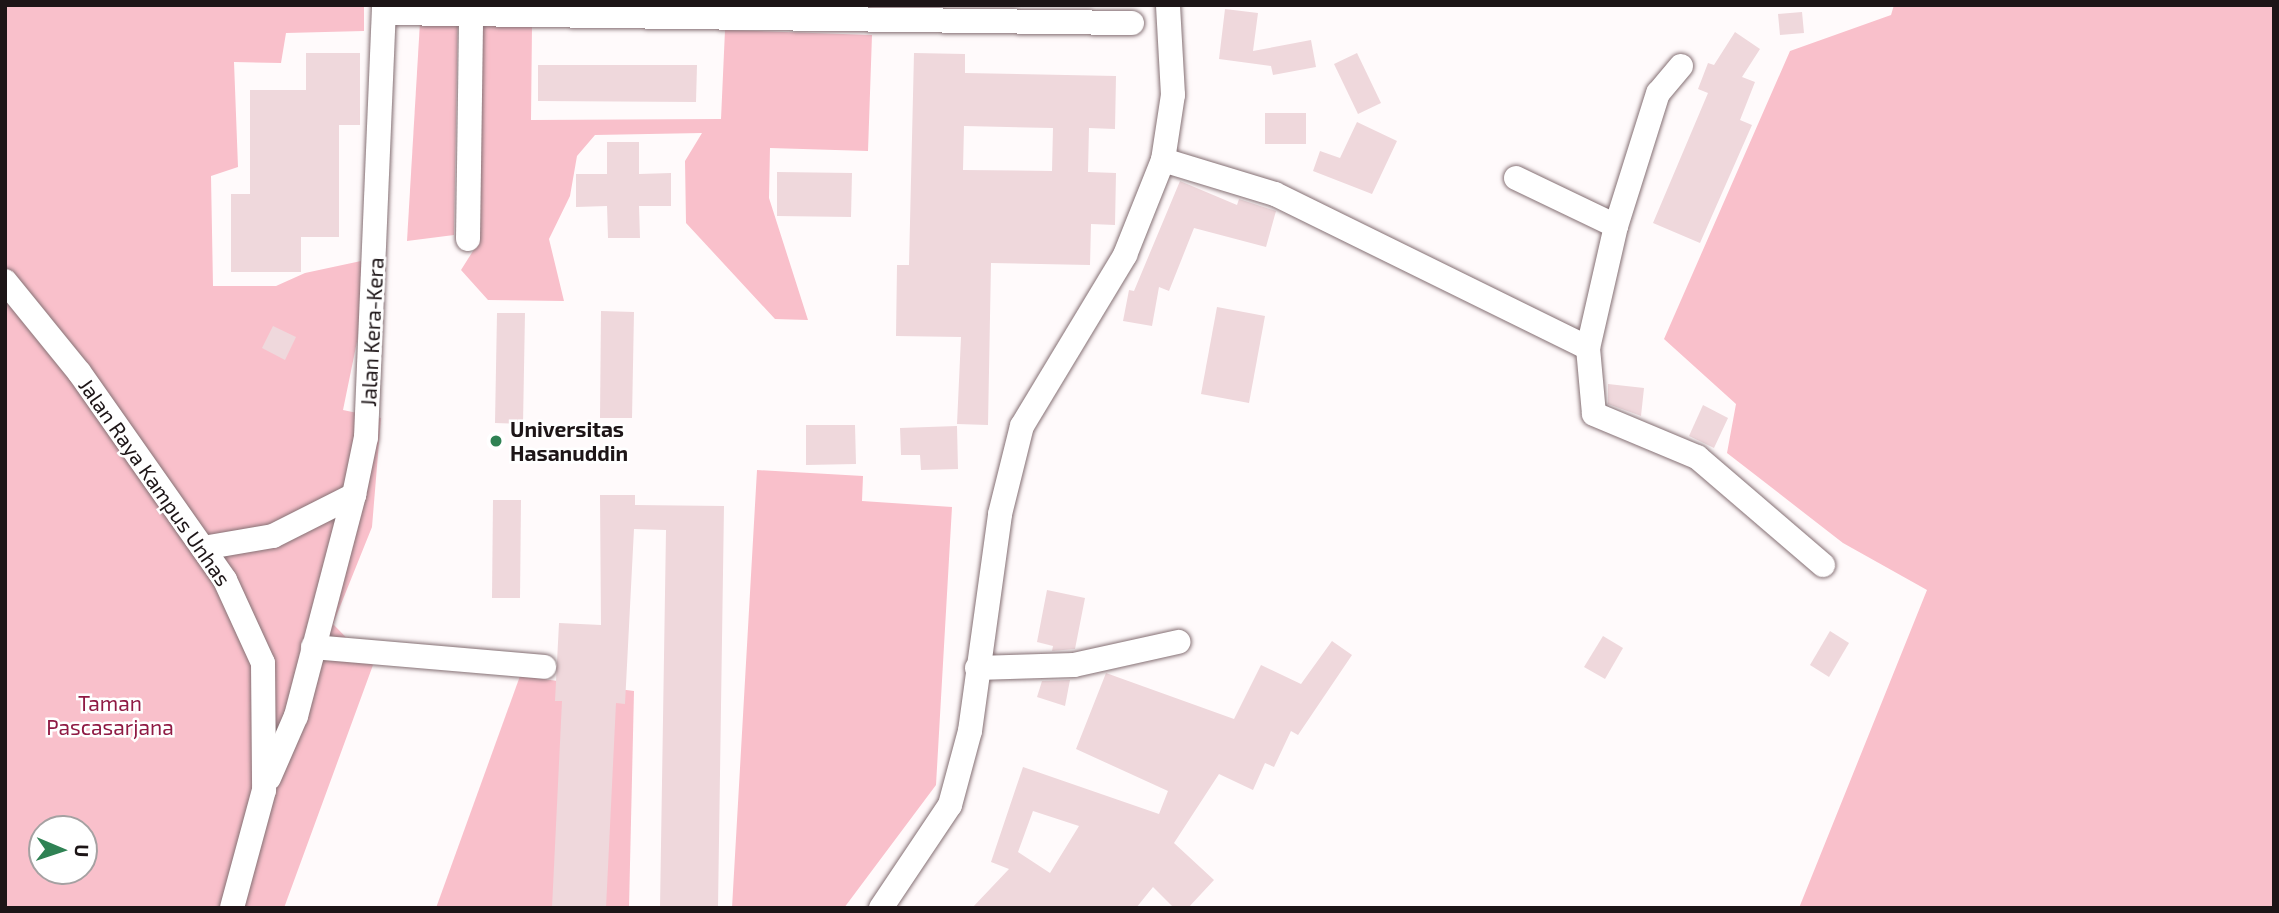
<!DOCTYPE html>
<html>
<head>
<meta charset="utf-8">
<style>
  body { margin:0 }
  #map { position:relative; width:2279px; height:913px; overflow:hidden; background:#fffafb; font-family:"Exo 2",sans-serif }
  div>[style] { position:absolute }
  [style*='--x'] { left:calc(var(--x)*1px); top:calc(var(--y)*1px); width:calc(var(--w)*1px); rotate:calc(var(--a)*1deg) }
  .green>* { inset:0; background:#f9c0cb }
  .building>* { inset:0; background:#efd8dc }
  .roads { filter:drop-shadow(0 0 2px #857074) drop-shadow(0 0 2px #857074) }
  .minor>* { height:24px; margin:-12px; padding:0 12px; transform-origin:12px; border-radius:12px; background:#fff }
  .dots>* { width:19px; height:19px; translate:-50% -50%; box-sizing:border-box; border:4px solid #fff; border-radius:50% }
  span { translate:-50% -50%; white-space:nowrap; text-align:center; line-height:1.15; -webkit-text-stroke:5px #fff; paint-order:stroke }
  .street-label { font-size:21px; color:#1d1517 }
  .poi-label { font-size:21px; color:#1d1517; font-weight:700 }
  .left { translate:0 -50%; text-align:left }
  .park-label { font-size:21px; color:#8f1a44 }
  .frame { position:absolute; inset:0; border:7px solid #1d1517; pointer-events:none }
  .north { position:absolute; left:28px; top:815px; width:70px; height:70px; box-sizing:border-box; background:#fff; border:2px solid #a5a1a2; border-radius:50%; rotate:92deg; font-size:19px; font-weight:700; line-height:28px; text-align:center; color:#1d1517 }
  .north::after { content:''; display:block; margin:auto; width:24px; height:32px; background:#2f8254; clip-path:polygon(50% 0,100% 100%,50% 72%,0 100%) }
</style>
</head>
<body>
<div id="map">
  <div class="green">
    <div style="clip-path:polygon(evenodd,5px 5px,364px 5px,364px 31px,286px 33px,281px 63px,234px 62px,238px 167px,211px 176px,213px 286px,276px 286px,305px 273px,361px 261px,361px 322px,343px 410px,381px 418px,372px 527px,333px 624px,373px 665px,284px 908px,5px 908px,5px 5px,42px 829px,84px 829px,84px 871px,42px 871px,42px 829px)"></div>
    <div style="clip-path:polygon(421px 5px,458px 5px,454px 235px,407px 241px)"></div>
    <div style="clip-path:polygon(1894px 5px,2274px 5px,2274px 908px,1799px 908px,1927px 590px,1843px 543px,1727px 453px,1736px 404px,1664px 339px,1790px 51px,1891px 15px)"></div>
    <div style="clip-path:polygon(480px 26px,532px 26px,531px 120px,721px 119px,725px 30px,872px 35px,868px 151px,770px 148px,769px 198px,808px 320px,775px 319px,686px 223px,685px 161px,702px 133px,595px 135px,577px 156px,570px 196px,549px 239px,564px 301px,488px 300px,461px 270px,478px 243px)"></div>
    <div style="clip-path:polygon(757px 470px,863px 476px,862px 501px,952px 507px,936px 785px,844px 908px,732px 908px)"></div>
    <div style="clip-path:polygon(520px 676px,634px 691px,629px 908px,436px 908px)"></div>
  </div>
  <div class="building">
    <div style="clip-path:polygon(1225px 9px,1258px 13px,1253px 51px,1311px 40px,1316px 67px,1273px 75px,1271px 66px,1219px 59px)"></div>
    <div style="clip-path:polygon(1802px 12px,1804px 33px,1780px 35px,1778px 14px)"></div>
    <div style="clip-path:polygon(1735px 32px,1760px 49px,1742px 77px,1755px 82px,1740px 120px,1752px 125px,1700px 243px,1653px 223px,1708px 93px,1698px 89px,1708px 63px,1714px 65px)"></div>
    <div style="clip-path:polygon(306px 53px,360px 53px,360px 125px,339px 125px,339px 237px,301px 237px,301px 272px,231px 272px,231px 194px,250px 194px,250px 90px,306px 90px)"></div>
    <div style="clip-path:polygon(evenodd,914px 53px,965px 54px,965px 73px,1116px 76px,1115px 129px,1089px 128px,1088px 172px,1116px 173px,1115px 225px,1091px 224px,1090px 265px,991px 263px,988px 425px,957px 424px,961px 337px,896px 336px,897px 265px,909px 265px,914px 53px,964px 126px,1053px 128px,1052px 171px,963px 170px,964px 126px)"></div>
    <div style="clip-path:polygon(1357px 53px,1381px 103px,1358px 114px,1334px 64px)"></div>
    <div style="clip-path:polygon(538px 65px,697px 65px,696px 102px,538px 101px)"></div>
    <div style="clip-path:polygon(1265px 113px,1306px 113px,1306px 144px,1265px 144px)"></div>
    <div style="clip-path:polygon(1357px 122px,1397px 141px,1372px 194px,1313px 171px,1320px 151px,1340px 158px)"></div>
    <div style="clip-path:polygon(607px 142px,639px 142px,639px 174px,671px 173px,671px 206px,639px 206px,640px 238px,608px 238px,607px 206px,576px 207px,576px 174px,607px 174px)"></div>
    <div style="clip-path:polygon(777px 172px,852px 173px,851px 217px,777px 216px)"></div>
    <div style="clip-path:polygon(1180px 181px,1237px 205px,1239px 199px,1276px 211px,1266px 247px,1194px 228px,1169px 291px,1159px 287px,1152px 326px,1123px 321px,1129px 290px,1134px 291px)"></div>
    <div style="clip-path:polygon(1217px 307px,1265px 316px,1249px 403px,1201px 394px)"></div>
    <div style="clip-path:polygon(601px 311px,634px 312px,632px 418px,600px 418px)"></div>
    <div style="clip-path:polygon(497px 313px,525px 313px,523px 424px,495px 423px)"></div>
    <div style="clip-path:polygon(273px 326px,296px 337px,285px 360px,262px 348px)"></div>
    <div style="clip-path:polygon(1608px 384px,1644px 388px,1641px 416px,1608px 404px)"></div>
    <div style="clip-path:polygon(1703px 405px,1728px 418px,1714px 448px,1689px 436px)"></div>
    <div style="clip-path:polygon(806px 425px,855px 425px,856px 464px,806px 465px)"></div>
    <div style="clip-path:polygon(957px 426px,958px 469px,921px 470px,920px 455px,901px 455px,900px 428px)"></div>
    <div style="clip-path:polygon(600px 495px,635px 495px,635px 505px,724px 506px,718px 908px,660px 908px,666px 530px,634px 529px,625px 704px,616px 703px,606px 908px,552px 908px,562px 701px,555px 701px,559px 623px,601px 625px)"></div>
    <div style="clip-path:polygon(493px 500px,521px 500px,520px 598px,492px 598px)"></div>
    <div style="clip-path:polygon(1047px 590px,1085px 598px,1075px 649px,1052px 651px,1053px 646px,1037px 642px)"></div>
    <div style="clip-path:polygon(1830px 631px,1849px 643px,1829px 677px,1810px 665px)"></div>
    <div style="clip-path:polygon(1603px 636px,1623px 648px,1605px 679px,1584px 667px)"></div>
    <div style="clip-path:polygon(evenodd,1332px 641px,1352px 655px,1298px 735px,1291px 731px,1274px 767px,1265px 763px,1253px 790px,1219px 774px,1174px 843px,1214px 880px,1188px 908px,1174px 908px,1153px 887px,1136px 908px,972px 908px,1009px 869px,991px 862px,1023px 767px,1159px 814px,1168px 791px,1076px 749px,1106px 673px,1234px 719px,1261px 665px,1301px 684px,1332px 641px,1033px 811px,1079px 826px,1050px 873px,1018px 852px,1033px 811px)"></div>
    <div style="clip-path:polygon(1070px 680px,1065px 706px,1037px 697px,1042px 681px)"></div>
  </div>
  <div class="roads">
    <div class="minor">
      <div style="--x:384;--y:13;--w:748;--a:0.77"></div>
      <div style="--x:1681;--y:66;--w:35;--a:130"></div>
      <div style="--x:1658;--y:93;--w:139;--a:107.5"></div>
      <div style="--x:1616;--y:226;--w:125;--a:102.9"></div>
      <div style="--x:1588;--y:348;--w:66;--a:84.8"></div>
      <div style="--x:1594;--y:414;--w:112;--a:22.7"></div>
      <div style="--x:1697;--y:457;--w:166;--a:40.6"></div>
      <div style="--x:1163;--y:160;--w:117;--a:16.9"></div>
      <div style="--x:1275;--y:194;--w:349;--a:26.2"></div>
      <div style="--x:1516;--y:178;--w:111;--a:25.6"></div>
      <div style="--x:468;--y:239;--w:225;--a:-89.2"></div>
      <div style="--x:5;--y:281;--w:117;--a:50.9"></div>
      <div style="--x:79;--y:372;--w:254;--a:54.9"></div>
      <div style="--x:225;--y:580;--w:91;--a:65.4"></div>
      <div style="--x:263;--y:663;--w:127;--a:89.5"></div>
      <div style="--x:264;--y:790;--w:122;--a:105.2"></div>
      <div style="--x:203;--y:548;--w:71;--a:-9.7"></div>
      <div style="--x:273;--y:536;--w:91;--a:-26.8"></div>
      <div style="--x:354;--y:495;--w:59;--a:-78.3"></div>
      <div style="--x:366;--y:437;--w:432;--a:-87.6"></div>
      <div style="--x:313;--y:647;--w:232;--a:4.9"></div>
      <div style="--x:977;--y:668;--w:97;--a:-1.8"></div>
      <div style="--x:1074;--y:665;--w:107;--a:-12.5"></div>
      <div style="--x:269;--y:778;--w:68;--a:-66.5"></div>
      <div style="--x:296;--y:716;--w:228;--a:-75.3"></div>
      <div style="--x:881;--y:908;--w:124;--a:-56.2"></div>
      <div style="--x:950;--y:805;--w:77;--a:-74.9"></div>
      <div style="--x:970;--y:731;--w:219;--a:-82.1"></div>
      <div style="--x:1000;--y:514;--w:91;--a:-76"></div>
      <div style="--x:1022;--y:426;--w:200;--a:-58.9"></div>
      <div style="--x:1125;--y:255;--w:102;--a:-68.2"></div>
      <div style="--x:1163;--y:160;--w:66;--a:-81.3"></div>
      <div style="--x:1173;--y:95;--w:90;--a:-93.2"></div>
    </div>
  </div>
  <div class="dots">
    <div style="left:496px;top:441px;background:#2f8254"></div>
  </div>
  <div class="street-label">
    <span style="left:372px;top:332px;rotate:-87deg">Jalan Kera-Kera</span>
    <span style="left:155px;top:482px;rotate:55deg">Jalan Raya Kampus Unhas</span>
  </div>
  <div class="poi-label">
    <span class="left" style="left:510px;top:441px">Universitas<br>Hasanuddin</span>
  </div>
  <div class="park-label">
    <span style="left:110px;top:715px">Taman<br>Pascasarjana</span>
  </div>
  <div class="frame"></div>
  <div class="north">U</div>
</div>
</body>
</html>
